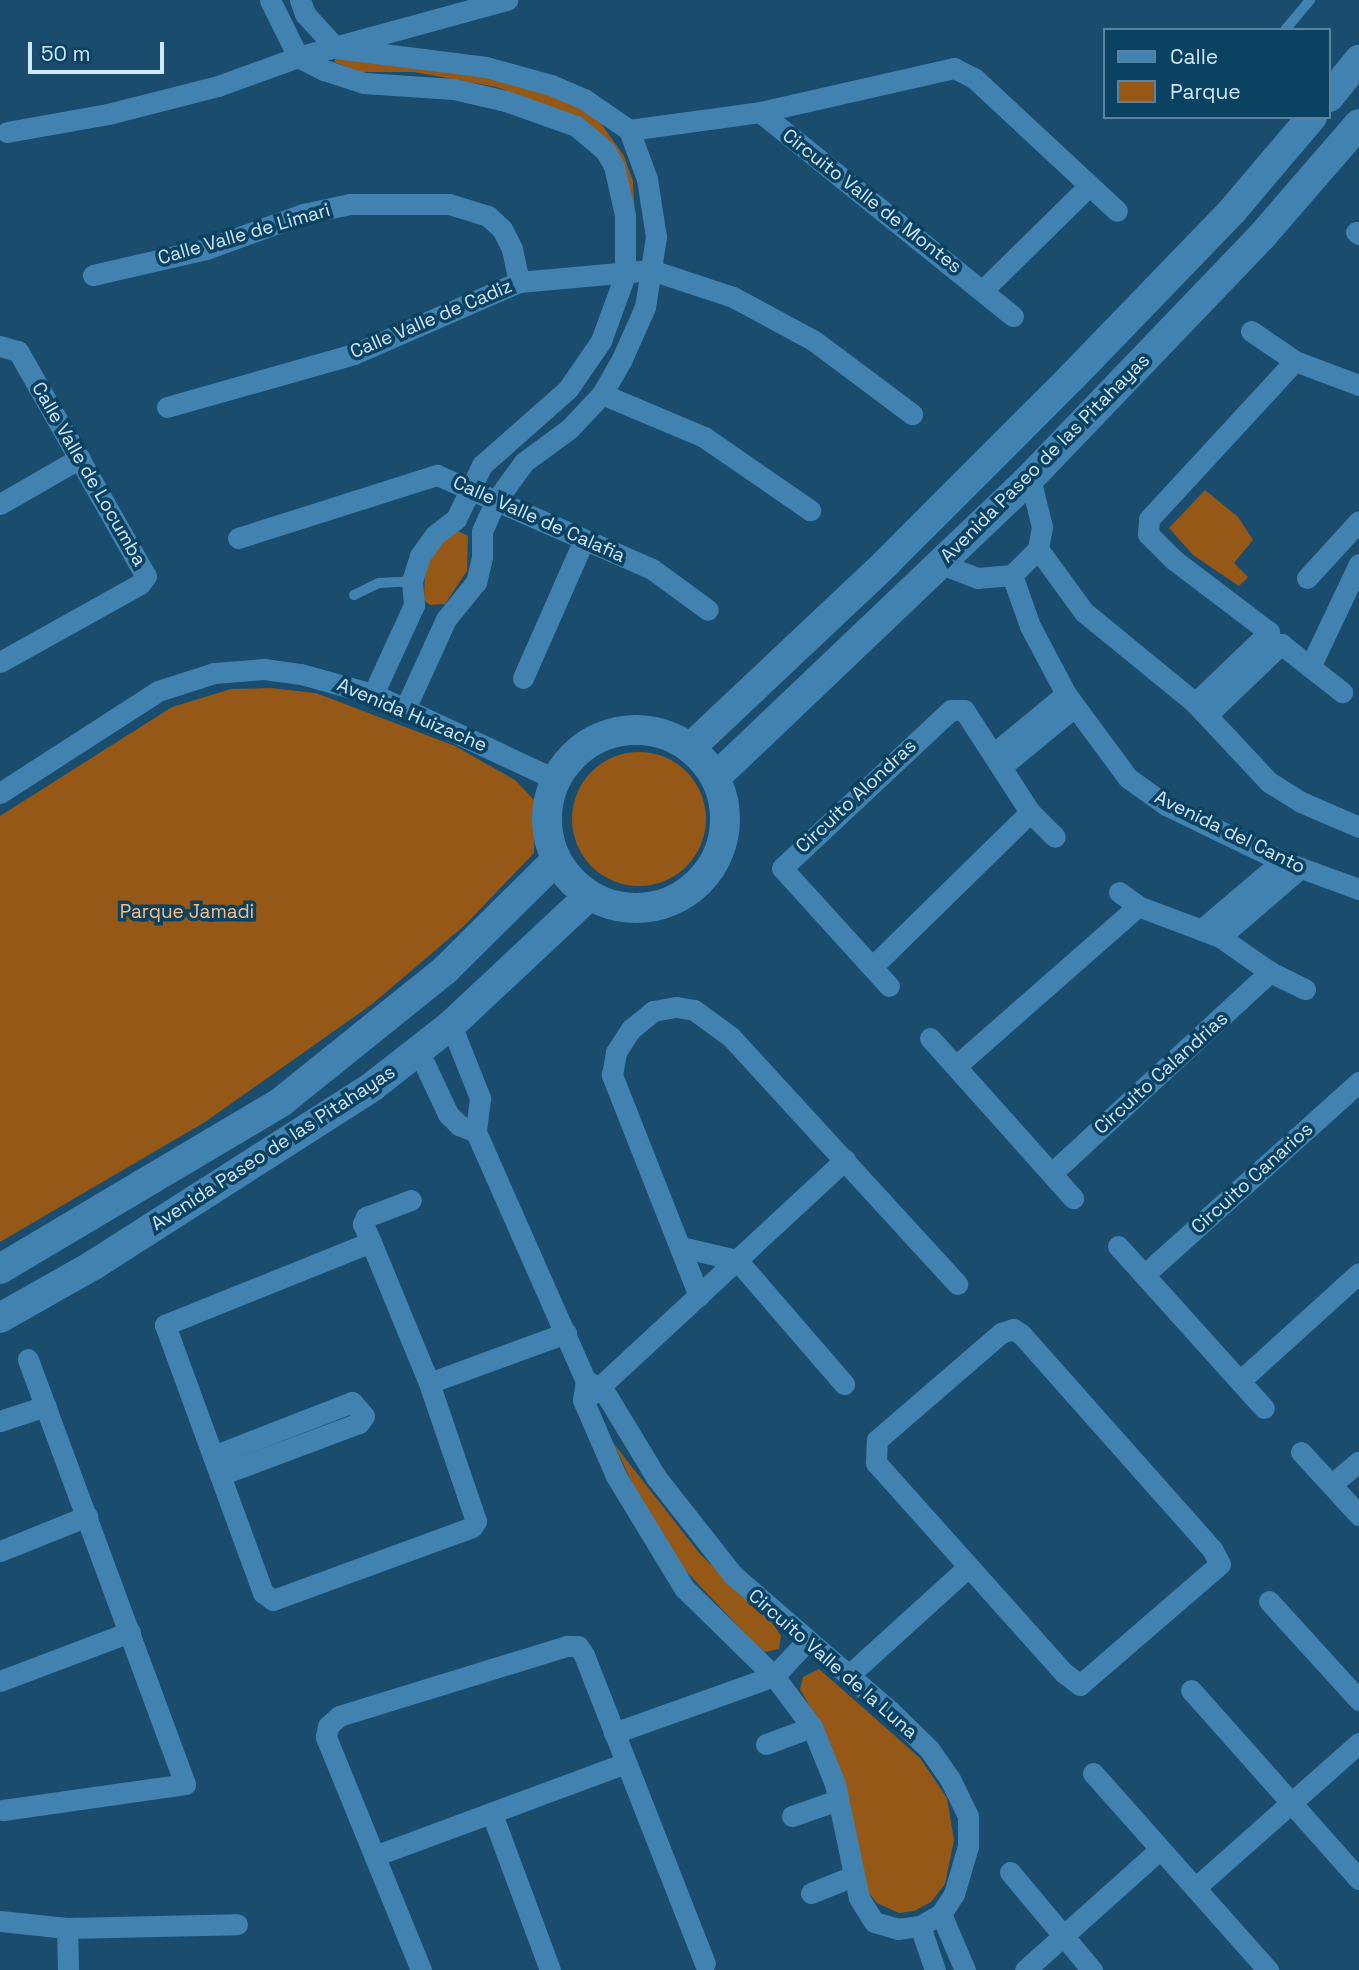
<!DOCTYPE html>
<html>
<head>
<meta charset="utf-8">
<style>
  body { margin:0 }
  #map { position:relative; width:1359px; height:1970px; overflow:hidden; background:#194c6d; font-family:"Space Grotesk",sans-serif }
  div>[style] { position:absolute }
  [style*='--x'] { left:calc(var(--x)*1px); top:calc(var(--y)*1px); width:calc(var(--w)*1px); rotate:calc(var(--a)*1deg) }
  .green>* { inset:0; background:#955817 }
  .round { border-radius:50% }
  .lane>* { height:10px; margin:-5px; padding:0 5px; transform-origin:5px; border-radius:5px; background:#4182b0 }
  .street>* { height:21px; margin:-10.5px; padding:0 10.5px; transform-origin:10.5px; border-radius:10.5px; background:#4182b0 }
  .secondary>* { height:30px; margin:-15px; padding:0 15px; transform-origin:15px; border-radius:15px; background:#4182b0 }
  .secondary>.ring { margin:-15px; padding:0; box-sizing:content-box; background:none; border:30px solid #4182b0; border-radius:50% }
  span { translate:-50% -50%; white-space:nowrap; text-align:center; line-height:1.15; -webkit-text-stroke:7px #0b4161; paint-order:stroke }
  .street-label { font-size:19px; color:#cee7fb }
  .park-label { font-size:19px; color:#ffbc82 }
  .legend { position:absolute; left:1103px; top:28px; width:228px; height:91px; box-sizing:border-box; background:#0b4161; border:2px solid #59839f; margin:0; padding:9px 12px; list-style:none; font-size:21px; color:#cee7fb }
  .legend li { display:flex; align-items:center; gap:14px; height:35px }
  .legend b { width:35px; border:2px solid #59839f }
  .scale { position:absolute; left:28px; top:42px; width:136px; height:32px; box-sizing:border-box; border:4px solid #cee7fb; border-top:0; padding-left:9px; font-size:21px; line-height:24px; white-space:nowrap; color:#cee7fb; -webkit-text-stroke:5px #0b4161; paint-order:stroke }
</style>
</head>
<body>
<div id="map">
  <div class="green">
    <div style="clip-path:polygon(337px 56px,470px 71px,569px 100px,600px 122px,624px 156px,633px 181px,636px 242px,632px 244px,627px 207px,573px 115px,496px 87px,414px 72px,361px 72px,334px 62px)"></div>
    <div style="clip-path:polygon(1205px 490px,1238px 517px,1253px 540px,1234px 563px,1248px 577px,1239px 586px,1193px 555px,1169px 528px)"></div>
    <div style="clip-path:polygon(456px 530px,468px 536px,467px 571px,445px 604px,430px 605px,424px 600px,425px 570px,438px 544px)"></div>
    <div style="clip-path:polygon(271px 688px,316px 693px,455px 746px,515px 780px,536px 802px,534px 853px,465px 925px,371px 1005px,205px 1122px,0 1242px,0 816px,172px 707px,231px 689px)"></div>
    <div class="round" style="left:572px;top:752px;width:134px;height:134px"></div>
    <div style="clip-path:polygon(614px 1444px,700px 1554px,774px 1625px,781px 1636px,779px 1649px,765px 1652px,753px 1642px,683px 1568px,643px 1506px)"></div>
    <div style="clip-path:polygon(819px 1669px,920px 1758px,947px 1798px,954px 1840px,945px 1884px,931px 1902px,914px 1911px,899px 1913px,877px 1903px,866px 1890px,821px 1726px,800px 1689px,803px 1677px)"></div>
  </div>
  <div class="lane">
    <div style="--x:1285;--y:30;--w:39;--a:-50"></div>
    <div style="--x:354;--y:595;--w:28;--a:-26"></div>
    <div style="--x:379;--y:583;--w:33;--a:-3"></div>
  </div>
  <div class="street">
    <div style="--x:270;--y:0;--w:64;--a:63.8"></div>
    <div style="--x:298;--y:57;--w:29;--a:27"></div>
    <div style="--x:324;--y:70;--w:42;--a:18"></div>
    <div style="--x:364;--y:83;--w:90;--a:3.8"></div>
    <div style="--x:454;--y:89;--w:53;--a:13"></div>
    <div style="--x:506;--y:101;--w:74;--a:19.7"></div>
    <div style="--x:576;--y:126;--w:38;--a:40"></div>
    <div style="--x:605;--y:150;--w:18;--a:61"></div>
    <div style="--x:614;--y:166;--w:50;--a:77.3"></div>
    <div style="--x:625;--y:215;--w:60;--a:90"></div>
    <div style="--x:625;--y:275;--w:70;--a:110"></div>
    <div style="--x:601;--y:341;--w:58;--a:124.5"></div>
    <div style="--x:568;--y:389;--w:115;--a:138.5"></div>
    <div style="--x:482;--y:465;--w:60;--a:115.7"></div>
    <div style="--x:456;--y:519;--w:26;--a:143"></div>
    <div style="--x:435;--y:535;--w:26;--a:126"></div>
    <div style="--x:420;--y:556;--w:26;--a:108"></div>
    <div style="--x:412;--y:581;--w:24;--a:85"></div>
    <div style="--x:414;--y:605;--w:98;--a:114.7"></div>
    <div style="--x:300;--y:0;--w:15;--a:70"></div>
    <div style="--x:305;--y:14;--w:46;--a:47.6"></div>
    <div style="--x:336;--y:48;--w:151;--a:7.2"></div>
    <div style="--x:486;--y:67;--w:67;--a:15.5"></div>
    <div style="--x:551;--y:85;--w:36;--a:23"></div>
    <div style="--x:584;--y:99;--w:55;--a:34.6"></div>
    <div style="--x:629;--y:130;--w:52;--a:69.8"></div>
    <div style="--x:647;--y:179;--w:59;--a:81.2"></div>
    <div style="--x:656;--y:237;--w:71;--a:98.9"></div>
    <div style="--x:645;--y:307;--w:57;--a:113.9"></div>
    <div style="--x:622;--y:359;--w:40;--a:119.7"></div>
    <div style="--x:602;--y:394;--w:48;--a:133.3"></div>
    <div style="--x:569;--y:429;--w:56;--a:143.7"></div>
    <div style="--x:524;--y:462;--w:49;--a:125.9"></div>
    <div style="--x:495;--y:502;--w:32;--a:114"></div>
    <div style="--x:482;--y:531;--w:26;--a:90"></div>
    <div style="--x:482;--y:557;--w:26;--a:103"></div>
    <div style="--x:476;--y:582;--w:48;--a:129"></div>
    <div style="--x:446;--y:619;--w:99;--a:114.5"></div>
    <div style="--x:760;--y:112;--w:325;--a:38.9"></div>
    <div style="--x:629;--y:130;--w:132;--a:-7.8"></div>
    <div style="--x:760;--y:112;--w:199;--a:-12.8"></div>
    <div style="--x:954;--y:68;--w:22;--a:27"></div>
    <div style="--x:974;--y:78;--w:195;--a:42.9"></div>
    <div style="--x:7;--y:132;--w:103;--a:-10.1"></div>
    <div style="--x:108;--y:114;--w:114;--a:-14.3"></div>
    <div style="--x:218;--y:86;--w:85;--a:-19.9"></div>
    <div style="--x:298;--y:57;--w:217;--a:-15.3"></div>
    <div style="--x:1356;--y:232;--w:4;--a:34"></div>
    <div style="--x:93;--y:275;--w:116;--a:-13"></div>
    <div style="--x:206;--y:249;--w:103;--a:-19.8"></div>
    <div style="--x:303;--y:214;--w:48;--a:-12"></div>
    <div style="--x:350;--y:204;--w:99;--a:0"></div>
    <div style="--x:449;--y:204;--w:41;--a:17.1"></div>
    <div style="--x:488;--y:216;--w:19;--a:43"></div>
    <div style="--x:502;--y:229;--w:22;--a:63"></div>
    <div style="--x:512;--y:249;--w:34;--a:78"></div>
    <div style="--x:984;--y:289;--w:148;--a:-44.5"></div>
    <div style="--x:1251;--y:331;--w:53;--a:34.3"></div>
    <div style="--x:1295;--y:361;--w:68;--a:20.6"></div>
    <div style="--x:0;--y:346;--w:19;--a:16"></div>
    <div style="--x:18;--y:351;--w:259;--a:60.4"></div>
    <div style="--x:146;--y:576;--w:10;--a:127"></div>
    <div style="--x:140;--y:584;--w:160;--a:150.9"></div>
    <div style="--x:602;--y:394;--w:111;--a:22.9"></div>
    <div style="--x:704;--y:437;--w:129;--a:34.6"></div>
    <div style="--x:167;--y:407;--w:194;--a:-15.8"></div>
    <div style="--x:354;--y:354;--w:180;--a:-23.6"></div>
    <div style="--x:519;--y:282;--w:133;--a:-5.2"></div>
    <div style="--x:651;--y:270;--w:86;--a:18.2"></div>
    <div style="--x:733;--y:297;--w:91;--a:28.3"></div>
    <div style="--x:813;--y:340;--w:124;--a:36.8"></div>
    <div style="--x:0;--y:504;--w:92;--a:-29.9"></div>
    <div style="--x:238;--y:538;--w:209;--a:-17.6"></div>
    <div style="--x:437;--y:475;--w:235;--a:23.6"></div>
    <div style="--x:652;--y:569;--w:69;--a:36.2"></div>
    <div style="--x:1038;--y:549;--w:78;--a:53.9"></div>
    <div style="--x:1084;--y:612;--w:144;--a:39.3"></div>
    <div style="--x:1195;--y:703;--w:108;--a:46.9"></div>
    <div style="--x:1269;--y:782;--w:38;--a:32"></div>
    <div style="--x:1301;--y:802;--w:63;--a:23.3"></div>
    <div style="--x:941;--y:564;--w:39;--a:21"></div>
    <div style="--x:977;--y:578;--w:35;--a:-5"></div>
    <div style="--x:1012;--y:575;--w:37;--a:-45"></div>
    <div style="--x:1038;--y:549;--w:22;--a:-80"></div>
    <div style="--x:1042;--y:527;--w:50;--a:-103.8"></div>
    <div style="--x:1012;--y:575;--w:54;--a:70.6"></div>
    <div style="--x:1030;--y:626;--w:77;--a:62.1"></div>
    <div style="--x:1066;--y:694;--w:104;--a:53.6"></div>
    <div style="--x:1128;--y:778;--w:47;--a:35.4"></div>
    <div style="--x:1166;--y:805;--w:129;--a:25.8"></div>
    <div style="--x:1282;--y:861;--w:82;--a:20"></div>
    <div style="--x:1307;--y:578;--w:77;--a:-47.6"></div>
    <div style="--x:1310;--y:667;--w:114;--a:-64.6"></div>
    <div style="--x:523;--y:678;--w:151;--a:-66.2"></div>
    <div style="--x:1195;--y:703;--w:103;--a:-43.8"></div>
    <div style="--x:1269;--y:632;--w:119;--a:-142.8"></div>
    <div style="--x:1174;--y:560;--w:37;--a:-135"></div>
    <div style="--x:1148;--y:534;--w:15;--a:-86"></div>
    <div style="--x:1149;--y:519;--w:215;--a:-47.3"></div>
    <div style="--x:1207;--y:715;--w:103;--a:-43.8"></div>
    <div style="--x:1281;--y:644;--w:78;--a:38.2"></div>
    <div style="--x:993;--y:754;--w:94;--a:-39.4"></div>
    <div style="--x:1001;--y:767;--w:94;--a:-39.4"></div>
    <div style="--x:0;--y:793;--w:188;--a:-32.8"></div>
    <div style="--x:158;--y:691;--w:59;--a:-17.8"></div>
    <div style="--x:214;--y:673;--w:50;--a:-4.6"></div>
    <div style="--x:264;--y:669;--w:37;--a:8"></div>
    <div style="--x:301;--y:674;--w:75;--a:15.5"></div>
    <div style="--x:373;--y:694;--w:203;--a:25.1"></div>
    <div style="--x:1119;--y:892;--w:24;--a:36"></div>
    <div style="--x:1138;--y:906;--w:88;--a:20.7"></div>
    <div style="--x:1220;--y:937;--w:61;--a:35"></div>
    <div style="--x:1270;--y:972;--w:39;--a:26"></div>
    <div style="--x:1201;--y:930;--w:106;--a:-40.4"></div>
    <div style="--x:1220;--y:937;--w:106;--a:-40.8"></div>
    <div style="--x:873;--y:966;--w:220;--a:-44.4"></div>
    <div style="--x:889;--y:986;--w:159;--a:-132.2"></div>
    <div style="--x:782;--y:868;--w:231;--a:-43.1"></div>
    <div style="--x:951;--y:710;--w:13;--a:0"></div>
    <div style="--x:964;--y:710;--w:121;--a:57.1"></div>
    <div style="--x:1030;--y:812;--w:35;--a:45"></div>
    <div style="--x:451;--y:1025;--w:79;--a:68.3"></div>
    <div style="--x:480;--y:1098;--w:34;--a:97"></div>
    <div style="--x:476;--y:1132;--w:272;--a:66.2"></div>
    <div style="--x:586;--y:1381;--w:19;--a:99"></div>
    <div style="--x:583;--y:1400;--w:83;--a:66.5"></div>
    <div style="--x:616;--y:1476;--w:131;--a:58.7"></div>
    <div style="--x:684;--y:1588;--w:126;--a:44.4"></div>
    <div style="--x:774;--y:1676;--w:64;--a:53.3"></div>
    <div style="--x:812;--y:1727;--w:61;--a:68"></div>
    <div style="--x:835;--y:1784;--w:116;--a:78.1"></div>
    <div style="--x:859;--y:1898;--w:28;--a:58"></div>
    <div style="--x:874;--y:1922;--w:25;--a:16"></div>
    <div style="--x:898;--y:1929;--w:22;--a:-8"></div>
    <div style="--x:920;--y:1926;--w:24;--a:-30"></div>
    <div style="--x:941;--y:1914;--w:24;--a:-57"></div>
    <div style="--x:954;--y:1894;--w:50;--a:-73.7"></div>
    <div style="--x:968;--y:1846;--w:30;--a:-90"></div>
    <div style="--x:968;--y:1816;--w:41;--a:-115.9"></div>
    <div style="--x:950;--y:1779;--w:35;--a:-125"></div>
    <div style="--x:930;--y:1750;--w:56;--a:-135.7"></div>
    <div style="--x:890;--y:1711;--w:208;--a:-139.1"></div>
    <div style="--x:733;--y:1575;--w:125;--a:-128.2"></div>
    <div style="--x:656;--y:1477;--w:104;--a:-121.2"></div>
    <div style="--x:602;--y:1388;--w:17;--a:-156"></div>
    <div style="--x:930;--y:1038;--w:215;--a:48.2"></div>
    <div style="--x:418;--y:1050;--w:71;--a:64.9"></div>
    <div style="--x:448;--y:1114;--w:16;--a:45"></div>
    <div style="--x:459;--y:1125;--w:18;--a:22"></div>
    <div style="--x:956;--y:1066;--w:242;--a:-41.3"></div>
    <div style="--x:1052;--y:1173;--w:297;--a:-42.7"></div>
    <div style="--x:371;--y:1242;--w:222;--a:158.1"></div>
    <div style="--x:165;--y:1325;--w:285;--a:69.9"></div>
    <div style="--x:263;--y:1593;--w:12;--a:35"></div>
    <div style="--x:273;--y:1600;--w:212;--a:-20.1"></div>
    <div style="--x:472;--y:1527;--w:7;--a:-56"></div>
    <div style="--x:476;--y:1521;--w:146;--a:-108.8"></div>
    <div style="--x:429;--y:1383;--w:152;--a:-112.4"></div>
    <div style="--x:371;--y:1242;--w:20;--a:-114"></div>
    <div style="--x:363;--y:1224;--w:8;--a:-67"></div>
    <div style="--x:366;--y:1217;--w:48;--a:-20.7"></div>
    <div style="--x:1118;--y:1246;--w:218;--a:48"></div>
    <div style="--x:681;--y:1247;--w:57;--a:13.1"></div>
    <div style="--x:737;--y:1260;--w:164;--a:49.2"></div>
    <div style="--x:1145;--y:1274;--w:288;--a:-41.9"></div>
    <div style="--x:699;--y:1296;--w:238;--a:-111.5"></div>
    <div style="--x:612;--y:1075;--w:23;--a:-80"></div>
    <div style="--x:616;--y:1052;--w:27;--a:-57"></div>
    <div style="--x:631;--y:1029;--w:28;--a:-39"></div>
    <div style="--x:653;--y:1011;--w:23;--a:-10"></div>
    <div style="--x:676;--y:1007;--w:18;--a:9"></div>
    <div style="--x:694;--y:1010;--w:46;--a:36.1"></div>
    <div style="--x:731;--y:1037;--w:335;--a:47.5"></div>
    <div style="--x:1013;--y:1329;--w:9;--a:32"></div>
    <div style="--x:1021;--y:1334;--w:288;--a:48.4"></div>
    <div style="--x:1212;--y:1549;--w:17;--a:62"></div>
    <div style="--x:1220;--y:1564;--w:185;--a:139.2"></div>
    <div style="--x:1080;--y:1685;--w:20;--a:-143"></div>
    <div style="--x:1064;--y:1673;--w:282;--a:-131.8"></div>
    <div style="--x:876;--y:1463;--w:23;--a:-88"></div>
    <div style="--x:877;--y:1440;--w:164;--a:-40.8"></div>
    <div style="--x:1001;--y:1333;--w:13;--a:-18"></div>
    <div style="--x:1241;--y:1380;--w:159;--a:-42.2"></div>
    <div style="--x:429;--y:1383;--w:146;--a:-20.1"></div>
    <div style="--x:592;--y:1394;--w:345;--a:-42.8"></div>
    <div style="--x:0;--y:1421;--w:48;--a:-18.1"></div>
    <div style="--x:1301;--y:1452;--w:86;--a:47.4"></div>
    <div style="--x:213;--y:1456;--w:149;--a:-21.2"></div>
    <div style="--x:352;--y:1402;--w:18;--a:49"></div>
    <div style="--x:364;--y:1416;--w:9;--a:126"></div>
    <div style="--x:359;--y:1423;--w:148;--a:159.5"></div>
    <div style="--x:1332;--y:1484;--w:35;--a:-40"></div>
    <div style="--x:0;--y:1551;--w:94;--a:-21.9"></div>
    <div style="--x:1269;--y:1601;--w:134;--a:47.7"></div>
    <div style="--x:849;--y:1675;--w:161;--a:-42.2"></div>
    <div style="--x:0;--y:1681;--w:139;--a:-20.7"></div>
    <div style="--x:1191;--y:1690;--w:253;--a:48.4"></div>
    <div style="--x:614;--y:1733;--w:170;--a:-19.6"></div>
    <div style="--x:774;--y:1676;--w:45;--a:-46.8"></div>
    <div style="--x:766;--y:1744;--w:49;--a:-20.3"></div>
    <div style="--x:1093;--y:1773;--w:264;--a:48.4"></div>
    <div style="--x:3;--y:1810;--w:184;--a:-8.1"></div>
    <div style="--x:185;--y:1784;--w:453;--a:-110.3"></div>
    <div style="--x:492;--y:1814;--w:166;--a:69.6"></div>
    <div style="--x:792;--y:1816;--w:49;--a:-19.2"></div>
    <div style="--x:377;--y:1855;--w:265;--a:-20.3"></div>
    <div style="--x:1010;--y:1872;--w:128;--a:50.1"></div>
    <div style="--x:1195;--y:1888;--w:219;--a:-41.5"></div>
    <div style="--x:811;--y:1893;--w:45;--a:-22"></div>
    <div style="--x:941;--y:1914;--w:61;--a:66.8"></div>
    <div style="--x:0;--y:1921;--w:67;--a:6"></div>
    <div style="--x:67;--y:1928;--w:170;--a:-1.3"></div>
    <div style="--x:920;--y:1926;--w:46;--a:71.2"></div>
    <div style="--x:67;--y:1928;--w:42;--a:88.6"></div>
    <div style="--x:421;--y:1970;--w:252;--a:-112.2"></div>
    <div style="--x:326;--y:1737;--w:11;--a:-80"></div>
    <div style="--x:328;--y:1726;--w:15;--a:-42"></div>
    <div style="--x:339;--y:1716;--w:239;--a:-17.1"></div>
    <div style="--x:567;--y:1646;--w:11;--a:0"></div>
    <div style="--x:578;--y:1646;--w:11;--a:56"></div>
    <div style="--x:584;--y:1655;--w:331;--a:68.6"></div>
    <div style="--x:1025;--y:1970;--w:180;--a:-41.8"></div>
  </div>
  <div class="secondary">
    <div style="--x:1329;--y:97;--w:48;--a:-51"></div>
    <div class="ring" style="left:547px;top:730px;width:148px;height:148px"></div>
    <div style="--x:690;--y:748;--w:270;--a:-43.3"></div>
    <div style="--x:886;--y:563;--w:262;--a:-45"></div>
    <div style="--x:1071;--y:378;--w:233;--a:-46"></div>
    <div style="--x:1233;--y:210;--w:122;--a:-49.7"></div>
    <div style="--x:716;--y:777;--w:434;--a:-43.6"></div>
    <div style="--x:1030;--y:478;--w:335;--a:-46.2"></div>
    <div style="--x:1262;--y:236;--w:148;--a:-49.1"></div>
    <div style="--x:0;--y:1269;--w:327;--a:-30.7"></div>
    <div style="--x:281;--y:1102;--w:211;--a:-38.8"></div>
    <div style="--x:445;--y:970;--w:156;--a:-44.7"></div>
    <div style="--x:0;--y:1318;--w:106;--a:-29.5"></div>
    <div style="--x:92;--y:1266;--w:334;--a:-32.6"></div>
    <div style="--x:373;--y:1086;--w:99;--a:-38"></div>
    <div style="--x:451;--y:1025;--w:189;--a:-43.1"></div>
  </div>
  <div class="street-label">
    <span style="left:872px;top:201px;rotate:38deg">Circuito Valle de Montes</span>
    <span style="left:244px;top:234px;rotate:-16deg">Calle Valle de Limari</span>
    <span style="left:431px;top:319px;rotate:-23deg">Calle Valle de Cadiz</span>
    <span style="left:1045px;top:458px;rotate:-45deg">Avenida Paseo de las Pitahayas</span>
    <span style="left:89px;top:474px;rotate:60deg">Calle Valle de Locumba</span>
    <span style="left:539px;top:519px;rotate:24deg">Calle Valle de Calafia</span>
    <span style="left:412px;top:715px;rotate:23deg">Avenida Huizache</span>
    <span style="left:856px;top:796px;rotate:-43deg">Circuito Alondras</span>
    <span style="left:1230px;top:832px;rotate:26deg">Avenida del Canto</span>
    <span style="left:1161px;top:1073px;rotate:-42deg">Circuito Calandrias</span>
    <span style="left:273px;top:1148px;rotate:-33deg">Avenida Paseo de las Pitahayas</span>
    <span style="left:1252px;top:1178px;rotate:-42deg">Circuito Canarios</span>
    <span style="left:833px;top:1664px;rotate:41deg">Circuito Valle de la Luna</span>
  </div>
  <div class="park-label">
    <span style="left:187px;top:912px">Parque Jamadi</span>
  </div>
  <ul class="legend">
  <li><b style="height:9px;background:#4182b0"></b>Calle</li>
  <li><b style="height:19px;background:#955817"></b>Parque</li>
  </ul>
  <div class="scale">50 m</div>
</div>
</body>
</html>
